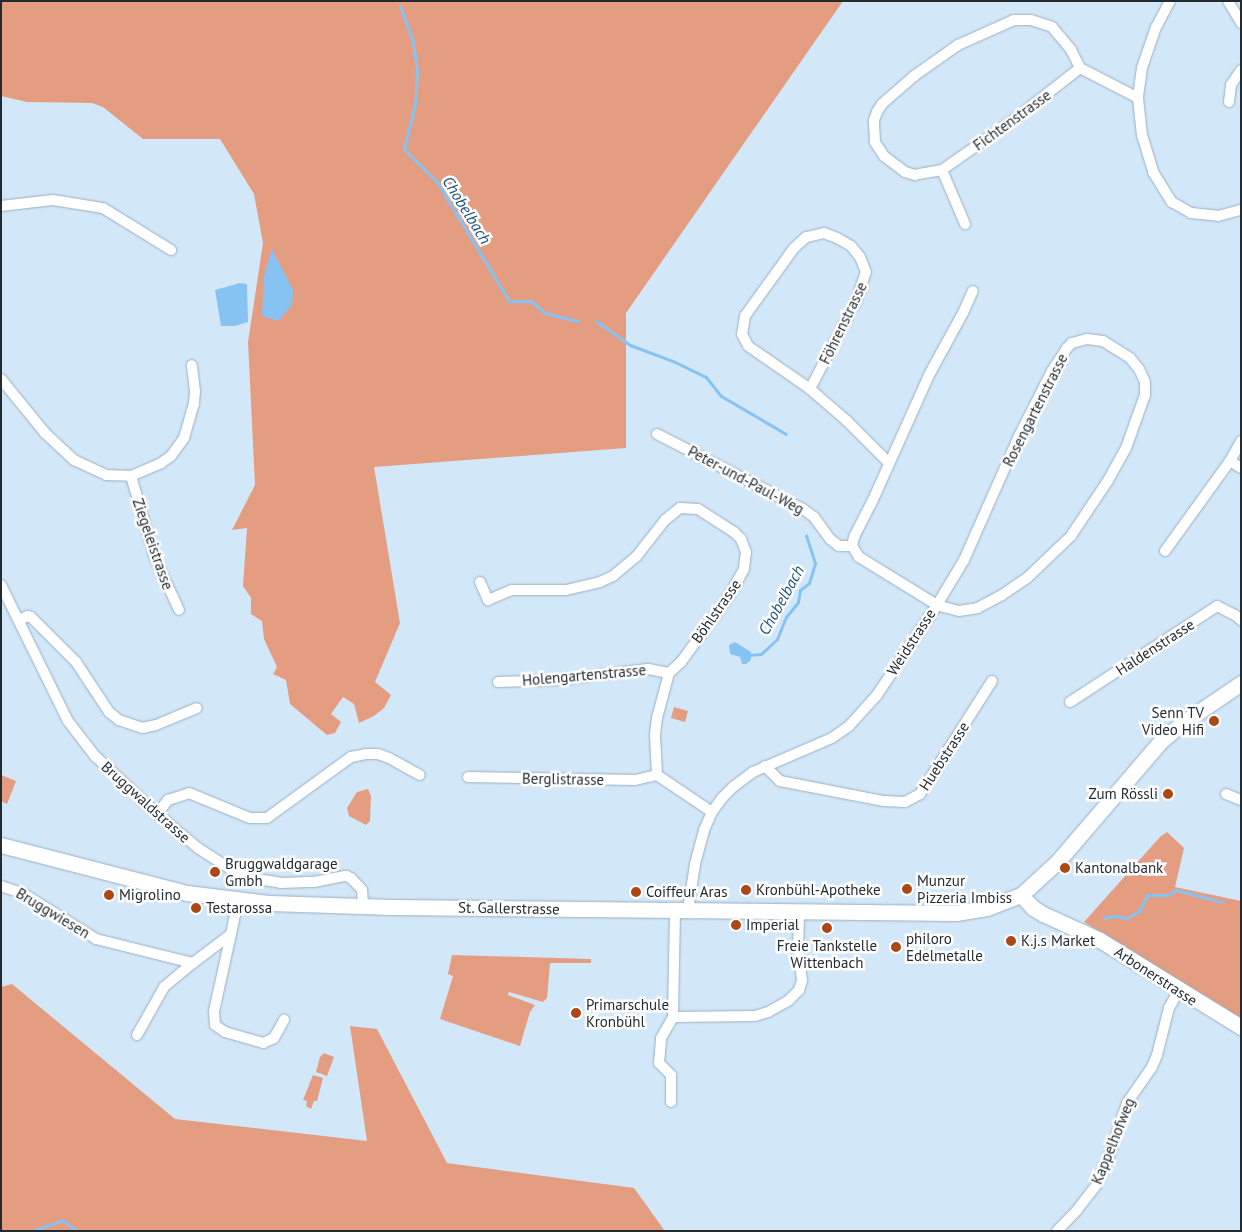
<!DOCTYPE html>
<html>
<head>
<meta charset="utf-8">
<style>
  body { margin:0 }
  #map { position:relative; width:1242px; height:1232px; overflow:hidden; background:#d2e8f9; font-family:"PT Sans",sans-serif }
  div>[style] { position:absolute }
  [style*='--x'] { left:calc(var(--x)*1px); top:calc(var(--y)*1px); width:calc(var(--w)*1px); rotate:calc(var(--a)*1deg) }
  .green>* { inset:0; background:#e49d81 }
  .water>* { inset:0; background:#87c3f2 }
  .stream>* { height:3px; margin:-1.5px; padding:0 1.5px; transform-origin:1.5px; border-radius:1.5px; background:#87c3f2 }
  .roads { filter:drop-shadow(0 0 1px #9aafc0) drop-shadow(0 0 1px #9aafc0) }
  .street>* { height:10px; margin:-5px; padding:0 5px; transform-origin:5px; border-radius:5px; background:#fff }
  .secondary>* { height:15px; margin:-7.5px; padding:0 7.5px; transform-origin:7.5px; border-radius:7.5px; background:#fff }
  .dots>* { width:14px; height:14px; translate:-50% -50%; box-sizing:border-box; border:2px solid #fff; border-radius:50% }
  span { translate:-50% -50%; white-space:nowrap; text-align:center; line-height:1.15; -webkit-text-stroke:5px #fff; paint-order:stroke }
  .street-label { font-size:15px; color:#232b31 }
  .poi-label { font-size:15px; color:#232b31 }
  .right { translate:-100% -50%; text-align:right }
  .left { translate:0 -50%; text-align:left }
  .water-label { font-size:16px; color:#1a5279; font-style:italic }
  .frame { position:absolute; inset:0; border:2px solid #232b31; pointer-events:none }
</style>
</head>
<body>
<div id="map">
  <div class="green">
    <div style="clip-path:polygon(1px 1px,843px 1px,626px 313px,626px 448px,374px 467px,400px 623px,375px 682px,391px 695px,384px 708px,374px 716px,359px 723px,354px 704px,343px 697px,331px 714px,341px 722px,335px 733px,327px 735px,290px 704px,286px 680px,273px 674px,277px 667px,264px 639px,262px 621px,251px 614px,251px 598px,243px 586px,247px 528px,232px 530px,255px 485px,248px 342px,263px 243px,254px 194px,220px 139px,143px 139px,103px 107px,92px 103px,27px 102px,1px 96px)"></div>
    <div style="clip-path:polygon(674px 707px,688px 711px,685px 722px,671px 718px)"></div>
    <div style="clip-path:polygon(1px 775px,16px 781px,7px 804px,1px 801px)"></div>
    <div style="clip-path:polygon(368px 789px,371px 796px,370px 821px,366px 825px,349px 816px,347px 808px,357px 792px)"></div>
    <div style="clip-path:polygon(1167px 832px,1184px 848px,1175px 887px,1241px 901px,1241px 1020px,1084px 922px,1160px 837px)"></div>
    <div style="clip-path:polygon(452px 955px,591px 959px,591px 963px,550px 963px,547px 998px,543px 1002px,509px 992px,508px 995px,535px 1005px,530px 1012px,520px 1046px,440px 1019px,453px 976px,448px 974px)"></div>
    <div style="clip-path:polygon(12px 984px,175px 1119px,367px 1141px,350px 1026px,377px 1029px,447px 1163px,634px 1188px,665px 1231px,1px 1231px,1px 987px)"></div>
    <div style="clip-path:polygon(324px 1053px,334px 1057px,327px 1076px,316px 1072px,320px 1057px)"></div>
    <div style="clip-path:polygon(313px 1075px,323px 1078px,317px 1101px,314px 1101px,311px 1109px,306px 1106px,307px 1101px,303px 1100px)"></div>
  </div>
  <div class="water">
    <div style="clip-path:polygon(272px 249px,293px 290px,292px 305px,278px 321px,262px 316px,264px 276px)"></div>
    <div style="clip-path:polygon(240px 283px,247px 284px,248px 322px,235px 326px,221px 326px,215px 290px)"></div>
    <div style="clip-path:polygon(735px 642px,751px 652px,751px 660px,746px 664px,742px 664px,740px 657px,730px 654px,729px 645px)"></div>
  </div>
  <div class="stream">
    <div style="--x:400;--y:6;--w:38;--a:70"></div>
    <div style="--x:413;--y:42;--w:28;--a:82"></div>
    <div style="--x:417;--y:70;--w:34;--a:93"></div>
    <div style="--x:415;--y:104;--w:46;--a:103.7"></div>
    <div style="--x:404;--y:149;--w:47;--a:45"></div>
    <div style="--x:437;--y:182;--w:139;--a:58.8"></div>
    <div style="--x:509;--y:301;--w:22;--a:0"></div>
    <div style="--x:531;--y:301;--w:18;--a:41"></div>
    <div style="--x:545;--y:313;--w:34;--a:14"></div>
    <div style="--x:596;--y:321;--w:42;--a:35.2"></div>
    <div style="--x:630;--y:345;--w:48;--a:20.7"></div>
    <div style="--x:675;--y:362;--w:34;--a:26"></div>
    <div style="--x:706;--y:377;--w:24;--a:52"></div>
    <div style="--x:721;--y:396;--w:75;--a:30.3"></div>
    <div style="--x:748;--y:655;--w:13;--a:-4"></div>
    <div style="--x:761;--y:654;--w:22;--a:-43"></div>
    <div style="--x:777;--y:639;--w:24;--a:-68"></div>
    <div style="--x:786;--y:617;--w:19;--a:-51"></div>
    <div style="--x:798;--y:602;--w:12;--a:-81"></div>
    <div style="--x:800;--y:590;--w:11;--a:-38"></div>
    <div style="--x:809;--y:583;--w:21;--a:-73"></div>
    <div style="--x:815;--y:563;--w:29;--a:-108"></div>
    <div style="--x:1104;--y:918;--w:10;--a:-11"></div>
    <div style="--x:1114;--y:916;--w:13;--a:9"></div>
    <div style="--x:1127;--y:918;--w:14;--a:-30"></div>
    <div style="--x:1139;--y:911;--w:18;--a:-63"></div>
    <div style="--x:1147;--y:895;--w:21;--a:0"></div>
    <div style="--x:1168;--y:895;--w:9;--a:-32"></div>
    <div style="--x:1176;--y:890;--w:48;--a:14.6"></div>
    <div style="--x:32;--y:1231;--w:32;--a:-20"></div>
    <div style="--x:62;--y:1220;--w:19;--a:36"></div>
  </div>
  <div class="roads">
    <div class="street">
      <div style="--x:1170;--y:1;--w:30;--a:118"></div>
      <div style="--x:1156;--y:27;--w:43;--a:108.9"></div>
      <div style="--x:1142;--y:68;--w:30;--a:98"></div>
      <div style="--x:1138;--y:98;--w:37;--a:84"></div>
      <div style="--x:1142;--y:135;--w:39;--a:73"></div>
      <div style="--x:1153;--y:172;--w:36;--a:58"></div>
      <div style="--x:1172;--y:202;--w:22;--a:30"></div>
      <div style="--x:1191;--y:213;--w:27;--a:6"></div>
      <div style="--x:1218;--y:216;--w:24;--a:-15"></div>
      <div style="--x:1228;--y:1;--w:26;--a:59"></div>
      <div style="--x:1080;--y:68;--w:81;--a:142"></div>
      <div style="--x:1016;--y:118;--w:90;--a:144.9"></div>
      <div style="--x:942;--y:170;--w:27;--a:170"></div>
      <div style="--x:915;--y:175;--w:10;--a:-163"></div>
      <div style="--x:905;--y:172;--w:26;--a:-143"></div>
      <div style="--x:884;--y:156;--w:17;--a:-123"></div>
      <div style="--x:875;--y:142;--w:22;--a:-93"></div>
      <div style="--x:874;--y:120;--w:9;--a:-69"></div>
      <div style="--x:877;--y:112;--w:9;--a:-58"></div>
      <div style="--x:882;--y:104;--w:43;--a:-41.2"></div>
      <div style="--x:914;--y:76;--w:54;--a:-35.2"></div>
      <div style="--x:958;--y:45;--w:61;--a:-24.1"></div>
      <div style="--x:1014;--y:20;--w:17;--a:0"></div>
      <div style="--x:1031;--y:20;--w:22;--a:18"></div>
      <div style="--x:1052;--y:27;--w:30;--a:50"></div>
      <div style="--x:1071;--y:50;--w:20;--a:63"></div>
      <div style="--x:1080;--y:68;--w:65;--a:27.3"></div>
      <div style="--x:1229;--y:102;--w:17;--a:-83"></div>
      <div style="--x:1231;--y:85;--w:18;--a:-56"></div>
      <div style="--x:942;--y:170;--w:59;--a:66.9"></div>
      <div style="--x:1;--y:206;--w:52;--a:-6.6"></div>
      <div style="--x:53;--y:200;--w:51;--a:9.1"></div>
      <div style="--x:103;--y:208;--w:80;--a:31.7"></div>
      <div style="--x:1087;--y:339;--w:16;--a:7"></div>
      <div style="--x:1103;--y:341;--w:32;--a:32"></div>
      <div style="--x:1130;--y:358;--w:14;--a:51"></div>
      <div style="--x:1139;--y:369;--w:14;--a:65"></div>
      <div style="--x:1145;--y:382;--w:13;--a:90"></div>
      <div style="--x:1145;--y:395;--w:56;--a:109.7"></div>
      <div style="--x:1126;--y:448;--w:39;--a:119"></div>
      <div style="--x:1107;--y:482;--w:65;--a:123.7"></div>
      <div style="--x:1071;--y:536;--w:61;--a:136.3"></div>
      <div style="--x:1027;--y:578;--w:30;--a:146"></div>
      <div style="--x:1002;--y:595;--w:27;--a:152"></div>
      <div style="--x:978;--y:608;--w:19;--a:171"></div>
      <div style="--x:959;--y:611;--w:23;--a:-165"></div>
      <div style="--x:937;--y:605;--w:52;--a:-59"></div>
      <div style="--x:964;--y:560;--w:133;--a:-66.1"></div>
      <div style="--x:1018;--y:438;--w:75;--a:-63.1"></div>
      <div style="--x:1052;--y:371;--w:27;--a:-57"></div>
      <div style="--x:1067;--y:348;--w:7;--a:-45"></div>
      <div style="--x:1072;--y:343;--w:16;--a:-15"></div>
      <div style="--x:1;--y:379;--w:70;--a:50.8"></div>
      <div style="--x:45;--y:433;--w:40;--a:43"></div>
      <div style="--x:74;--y:460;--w:35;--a:25"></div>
      <div style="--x:106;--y:475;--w:25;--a:2"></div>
      <div style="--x:131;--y:476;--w:33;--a:-23"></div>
      <div style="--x:161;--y:463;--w:12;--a:-35"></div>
      <div style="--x:171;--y:456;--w:22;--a:-54"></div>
      <div style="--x:184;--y:438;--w:35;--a:-74"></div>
      <div style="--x:194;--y:404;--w:13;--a:-86"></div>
      <div style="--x:195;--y:391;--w:26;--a:-97"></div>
      <div style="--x:810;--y:389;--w:102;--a:-62.4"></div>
      <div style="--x:857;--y:299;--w:28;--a:-72"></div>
      <div style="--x:866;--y:272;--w:16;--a:-112"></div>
      <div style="--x:860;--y:257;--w:14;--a:-129"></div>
      <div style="--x:851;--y:246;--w:16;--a:-150"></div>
      <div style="--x:837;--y:238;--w:14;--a:-159"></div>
      <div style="--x:824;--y:233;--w:18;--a:167"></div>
      <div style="--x:806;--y:237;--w:16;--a:137"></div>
      <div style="--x:794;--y:248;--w:84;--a:125.8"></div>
      <div style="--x:745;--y:316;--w:18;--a:99"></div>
      <div style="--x:742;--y:334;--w:13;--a:63"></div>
      <div style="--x:748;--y:346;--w:75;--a:34.7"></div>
      <div style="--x:810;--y:389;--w:49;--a:40.9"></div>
      <div style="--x:847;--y:421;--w:59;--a:45"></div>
      <div style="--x:657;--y:434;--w:164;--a:27.2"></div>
      <div style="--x:803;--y:509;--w:14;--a:36"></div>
      <div style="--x:814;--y:517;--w:27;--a:54"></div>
      <div style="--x:830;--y:539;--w:11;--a:38"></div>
      <div style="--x:839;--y:546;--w:13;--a:0"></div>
      <div style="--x:1230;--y:461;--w:13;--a:32"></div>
      <div style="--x:131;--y:476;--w:85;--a:73.7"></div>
      <div style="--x:155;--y:558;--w:57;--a:65.2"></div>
      <div style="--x:1165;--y:551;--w:111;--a:-54.2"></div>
      <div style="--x:1230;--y:461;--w:23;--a:-61"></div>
      <div style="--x:480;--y:582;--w:20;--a:66"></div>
      <div style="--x:488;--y:600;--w:26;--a:-23"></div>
      <div style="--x:512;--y:590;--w:54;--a:0"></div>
      <div style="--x:566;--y:590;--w:35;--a:-13"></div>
      <div style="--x:600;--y:582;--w:14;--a:-25"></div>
      <div style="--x:613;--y:576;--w:30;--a:-40"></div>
      <div style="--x:636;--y:557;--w:47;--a:-51.9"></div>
      <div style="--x:665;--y:520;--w:19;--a:-39"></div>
      <div style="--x:680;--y:508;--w:18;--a:3"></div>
      <div style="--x:698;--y:509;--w:43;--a:32.6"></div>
      <div style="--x:734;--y:532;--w:10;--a:45"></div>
      <div style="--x:741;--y:539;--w:14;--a:69"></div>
      <div style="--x:746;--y:552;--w:17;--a:97"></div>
      <div style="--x:744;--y:569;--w:31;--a:119"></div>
      <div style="--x:729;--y:596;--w:82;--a:126"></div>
      <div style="--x:681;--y:662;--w:16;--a:137"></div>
      <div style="--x:669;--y:673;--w:47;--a:104.9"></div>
      <div style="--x:657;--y:718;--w:17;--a:97"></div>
      <div style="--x:655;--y:735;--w:40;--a:87.1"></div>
      <div style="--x:657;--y:775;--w:66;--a:33.9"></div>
      <div style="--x:1;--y:585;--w:152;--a:63.8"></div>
      <div style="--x:68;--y:721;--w:44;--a:52.4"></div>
      <div style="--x:95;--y:756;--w:81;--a:43"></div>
      <div style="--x:154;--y:811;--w:57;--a:40.1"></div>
      <div style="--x:198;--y:848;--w:37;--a:33"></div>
      <div style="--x:229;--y:868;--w:30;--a:21"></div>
      <div style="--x:257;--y:879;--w:24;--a:9"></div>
      <div style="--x:281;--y:883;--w:33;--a:-2"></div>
      <div style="--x:314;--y:882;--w:33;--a:-11"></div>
      <div style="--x:346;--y:876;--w:5;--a:22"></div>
      <div style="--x:351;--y:878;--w:16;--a:47"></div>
      <div style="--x:362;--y:890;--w:16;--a:86"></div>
      <div style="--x:19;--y:620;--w:10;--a:-24"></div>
      <div style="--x:28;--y:616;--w:3;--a:18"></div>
      <div style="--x:31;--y:617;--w:64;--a:45"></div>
      <div style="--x:76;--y:662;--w:60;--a:56.6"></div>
      <div style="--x:109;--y:712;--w:13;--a:39"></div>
      <div style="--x:119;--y:720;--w:24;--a:19"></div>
      <div style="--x:142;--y:728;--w:14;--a:-12"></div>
      <div style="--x:156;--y:725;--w:44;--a:-22.5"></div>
      <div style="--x:498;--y:682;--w:60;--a:-1.9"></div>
      <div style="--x:558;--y:680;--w:91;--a:-7"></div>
      <div style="--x:648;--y:669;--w:21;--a:11"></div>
      <div style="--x:1070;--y:702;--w:176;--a:-33.1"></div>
      <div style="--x:1217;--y:606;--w:20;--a:27"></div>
      <div style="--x:1235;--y:615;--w:8;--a:40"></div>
      <div style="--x:765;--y:766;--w:21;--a:45"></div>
      <div style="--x:780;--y:781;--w:106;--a:10.9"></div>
      <div style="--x:884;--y:801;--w:21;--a:3"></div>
      <div style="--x:905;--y:802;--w:17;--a:-28"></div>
      <div style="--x:920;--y:794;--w:134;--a:-57.5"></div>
      <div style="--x:468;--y:777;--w:167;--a:1"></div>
      <div style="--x:635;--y:780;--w:23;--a:-13"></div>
      <div style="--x:1226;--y:794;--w:16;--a:22"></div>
      <div style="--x:157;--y:814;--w:18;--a:-52"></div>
      <div style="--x:168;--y:800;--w:22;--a:-18"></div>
      <div style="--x:189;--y:793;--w:66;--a:22.3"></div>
      <div style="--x:250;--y:818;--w:17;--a:0"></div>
      <div style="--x:267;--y:818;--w:104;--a:-36"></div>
      <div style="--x:351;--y:757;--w:16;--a:-11"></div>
      <div style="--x:367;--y:754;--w:11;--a:0"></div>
      <div style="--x:378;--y:754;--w:12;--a:20"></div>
      <div style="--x:389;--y:758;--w:35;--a:29"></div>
      <div style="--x:1;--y:886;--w:24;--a:19"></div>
      <div style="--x:24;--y:894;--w:85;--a:32"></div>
      <div style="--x:96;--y:939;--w:100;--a:13.9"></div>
      <div style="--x:193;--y:963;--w:48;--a:-37.3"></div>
      <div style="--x:231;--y:934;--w:34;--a:-78"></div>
      <div style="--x:688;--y:910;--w:47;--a:-81.3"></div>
      <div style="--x:695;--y:864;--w:35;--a:-75"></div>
      <div style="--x:704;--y:830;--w:20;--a:-66"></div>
      <div style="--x:712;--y:812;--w:17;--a:-54"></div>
      <div style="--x:722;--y:798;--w:16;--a:-45"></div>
      <div style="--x:733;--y:787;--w:25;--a:-37"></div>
      <div style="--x:753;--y:772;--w:86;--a:-23.3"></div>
      <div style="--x:832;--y:738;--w:21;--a:-35"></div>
      <div style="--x:849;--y:726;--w:42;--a:-47.9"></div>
      <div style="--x:877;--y:695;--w:108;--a:-56.3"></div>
      <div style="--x:937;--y:605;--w:92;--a:-148.4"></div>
      <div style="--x:859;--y:557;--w:13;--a:-122"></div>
      <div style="--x:852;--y:546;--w:9;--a:-77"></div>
      <div style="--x:854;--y:537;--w:39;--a:-63"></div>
      <div style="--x:872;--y:502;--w:139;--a:-65.8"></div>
      <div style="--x:929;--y:375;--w:71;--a:-61.3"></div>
      <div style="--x:963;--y:313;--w:24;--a:-66"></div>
      <div style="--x:231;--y:934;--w:79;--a:102.4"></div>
      <div style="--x:214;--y:1011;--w:14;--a:86"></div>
      <div style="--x:215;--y:1025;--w:12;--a:35"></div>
      <div style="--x:225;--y:1032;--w:40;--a:16"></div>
      <div style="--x:263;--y:1043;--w:12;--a:-24"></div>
      <div style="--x:274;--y:1038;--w:21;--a:-61"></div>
      <div style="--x:673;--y:1017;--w:82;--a:-0.7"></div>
      <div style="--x:755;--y:1016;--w:14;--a:-17"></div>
      <div style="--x:768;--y:1012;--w:23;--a:-29"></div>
      <div style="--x:788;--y:1001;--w:16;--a:-45"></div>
      <div style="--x:799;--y:990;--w:10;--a:-73"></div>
      <div style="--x:802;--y:980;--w:34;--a:-97"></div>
      <div style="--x:798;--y:946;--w:34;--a:-88"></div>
      <div style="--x:137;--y:1035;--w:55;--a:-60.6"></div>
      <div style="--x:164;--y:987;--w:38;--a:-40"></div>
      <div style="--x:671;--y:1102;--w:27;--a:-90"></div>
      <div style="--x:671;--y:1075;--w:17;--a:-135"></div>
      <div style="--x:659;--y:1063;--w:25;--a:-85"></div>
      <div style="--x:661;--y:1038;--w:24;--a:-60"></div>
      <div style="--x:673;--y:1017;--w:107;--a:-88.9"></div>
      <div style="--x:1057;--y:1231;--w:29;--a:-46"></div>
      <div style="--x:1077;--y:1210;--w:33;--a:-52"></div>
      <div style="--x:1097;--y:1184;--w:36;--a:-67"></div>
      <div style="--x:1111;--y:1151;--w:51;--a:-71.6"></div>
      <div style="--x:1127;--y:1103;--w:44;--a:-55.2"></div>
      <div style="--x:1152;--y:1067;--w:13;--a:-67"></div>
      <div style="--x:1157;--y:1055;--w:49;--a:-75.7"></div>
      <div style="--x:1169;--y:1008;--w:21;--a:-61"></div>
    </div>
    <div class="secondary">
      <div style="--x:1;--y:845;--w:192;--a:14.5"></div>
      <div style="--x:187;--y:893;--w:84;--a:6.9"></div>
      <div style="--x:270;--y:903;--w:122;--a:1.9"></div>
      <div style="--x:392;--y:907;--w:564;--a:0.61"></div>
      <div style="--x:956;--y:913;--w:31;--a:-9"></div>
      <div style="--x:987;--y:908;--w:36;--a:-21"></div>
      <div style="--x:1021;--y:895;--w:50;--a:-42.6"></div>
      <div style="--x:1058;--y:861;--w:158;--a:-49.4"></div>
      <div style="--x:1161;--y:741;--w:26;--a:-40"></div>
      <div style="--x:1181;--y:724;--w:73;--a:-34.3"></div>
      <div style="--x:1021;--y:895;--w:18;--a:47"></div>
      <div style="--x:1033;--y:908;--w:12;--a:31"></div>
      <div style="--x:1043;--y:914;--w:63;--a:24.5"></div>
      <div style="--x:1100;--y:940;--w:166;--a:31.7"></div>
    </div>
  </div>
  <div class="dots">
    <div style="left:1214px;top:721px;background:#ac4816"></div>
    <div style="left:1168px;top:794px;background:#ac4816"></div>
    <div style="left:1065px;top:868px;background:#ac4816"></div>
    <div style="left:215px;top:872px;background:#ac4816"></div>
    <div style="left:907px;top:889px;background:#ac4816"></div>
    <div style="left:746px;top:890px;background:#ac4816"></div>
    <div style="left:636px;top:892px;background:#ac4816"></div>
    <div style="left:109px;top:895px;background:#ac4816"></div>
    <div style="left:196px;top:908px;background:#ac4816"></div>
    <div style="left:736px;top:925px;background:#ac4816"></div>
    <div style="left:827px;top:928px;background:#ac4816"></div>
    <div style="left:1011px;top:941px;background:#ac4816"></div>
    <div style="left:896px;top:947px;background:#ac4816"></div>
    <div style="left:576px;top:1013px;background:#ac4816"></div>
  </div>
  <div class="street-label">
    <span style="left:1012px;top:120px;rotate:-36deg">Fichtenstrasse</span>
    <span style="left:843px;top:323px;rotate:-64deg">Föhrenstrasse</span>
    <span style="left:1035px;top:410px;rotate:-63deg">Rosengartenstrasse</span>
    <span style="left:746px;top:480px;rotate:28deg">Peter-und-Paul-Weg</span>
    <span style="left:153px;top:544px;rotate:71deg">Ziegeleistrasse</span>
    <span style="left:716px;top:611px;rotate:-55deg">Böhlstrasse</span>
    <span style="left:911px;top:642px;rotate:-57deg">Weidstrasse</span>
    <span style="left:1155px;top:647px;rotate:-33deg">Haldenstrasse</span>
    <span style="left:584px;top:675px;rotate:-5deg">Holengartenstrasse</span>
    <span style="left:944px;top:756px;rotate:-57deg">Huebstrasse</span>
    <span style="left:563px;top:779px;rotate:1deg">Berglistrasse</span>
    <span style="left:146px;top:802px;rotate:42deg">Bruggwaldstrasse</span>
    <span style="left:509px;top:908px;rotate:1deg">St. Gallerstrasse</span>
    <span style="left:53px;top:913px;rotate:31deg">Bruggwiesen</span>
    <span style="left:1156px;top:976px;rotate:33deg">Arbonerstrasse</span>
    <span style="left:1113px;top:1141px;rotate:-68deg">Kappelhofweg</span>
  </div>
  <div class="poi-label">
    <span class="right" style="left:1204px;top:721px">Senn TV<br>Video Hifi</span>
    <span class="right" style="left:1158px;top:794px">Zum Rössli</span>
    <span class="left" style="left:225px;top:872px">Bruggwaldgarage<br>Gmbh</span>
    <span class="left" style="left:1075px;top:868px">Kantonalbank</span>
    <span class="left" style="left:917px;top:889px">Munzur<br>Pizzeria Imbiss</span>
    <span class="left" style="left:756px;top:890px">Kronbühl-Apotheke</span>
    <span class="left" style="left:646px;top:892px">Coiffeur Aras</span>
    <span class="left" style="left:119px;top:895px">Migrolino</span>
    <span class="left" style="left:206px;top:908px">Testarossa</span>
    <span class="left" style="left:746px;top:925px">Imperial</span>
    <span class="left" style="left:906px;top:947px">philoro<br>Edelmetalle</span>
    <span class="left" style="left:1021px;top:941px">K.j.s Market</span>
    <span style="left:827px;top:954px">Freie Tankstelle<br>Wittenbach</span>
    <span class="left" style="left:586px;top:1013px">Primarschule<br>Kronbühl</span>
  </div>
  <div class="water-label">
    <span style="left:467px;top:210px;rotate:58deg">Chobelbach</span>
    <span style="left:781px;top:600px;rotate:-61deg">Chobelbach</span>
  </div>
  <div class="frame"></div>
</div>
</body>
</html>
